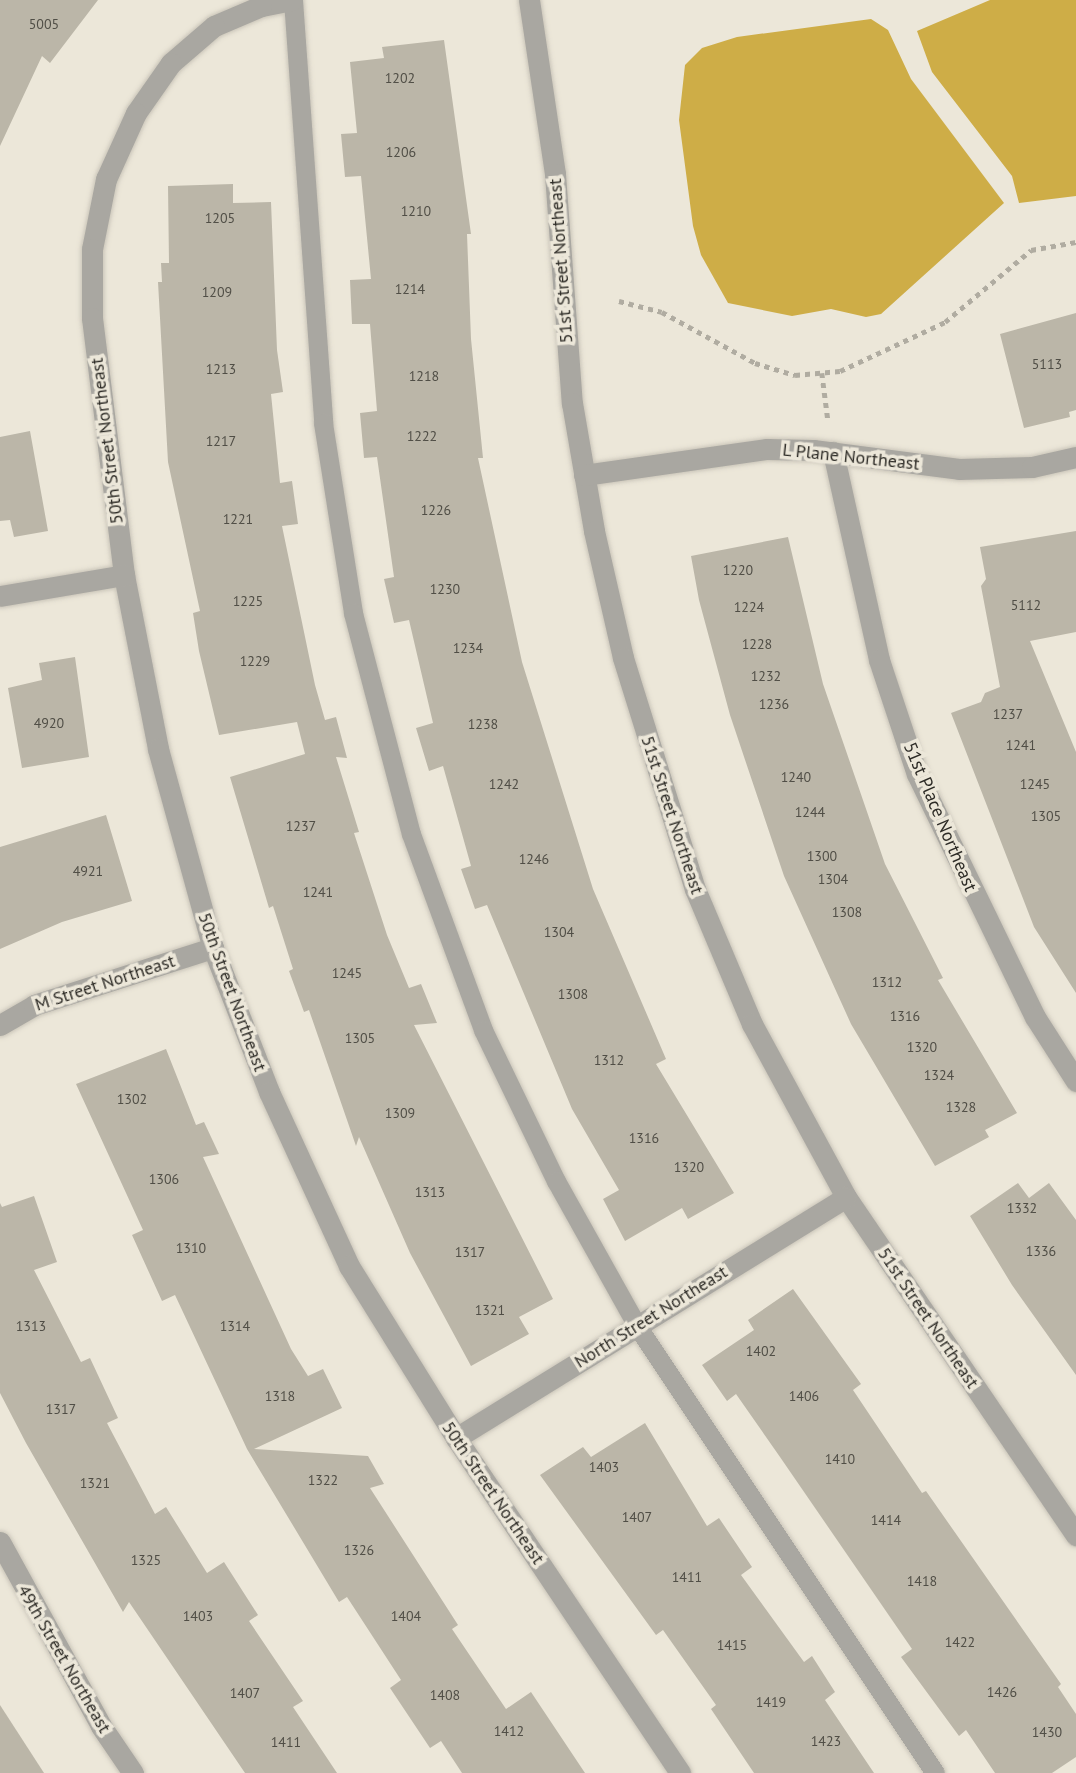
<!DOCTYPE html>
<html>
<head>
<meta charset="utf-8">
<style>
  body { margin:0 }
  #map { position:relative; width:1076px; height:1773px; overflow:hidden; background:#ece7d9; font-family:"PT Sans",sans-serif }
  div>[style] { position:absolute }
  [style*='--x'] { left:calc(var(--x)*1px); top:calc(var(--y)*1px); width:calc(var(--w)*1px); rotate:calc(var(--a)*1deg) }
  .water>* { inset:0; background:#cead47 }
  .building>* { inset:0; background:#bbb6a8 }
  .path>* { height:4.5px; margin-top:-2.25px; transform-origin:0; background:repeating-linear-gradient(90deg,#b0aca1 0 5px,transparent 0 10px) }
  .roads { filter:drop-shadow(0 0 2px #cac5b9) drop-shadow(0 0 2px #cac5b9) }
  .lane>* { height:19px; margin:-9.5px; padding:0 9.5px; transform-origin:9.5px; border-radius:9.5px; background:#a9a7a1 }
  .street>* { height:21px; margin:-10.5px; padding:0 10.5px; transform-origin:10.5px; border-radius:10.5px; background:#a9a7a1 }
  span { translate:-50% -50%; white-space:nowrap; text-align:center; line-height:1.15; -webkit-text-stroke:7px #ece7d9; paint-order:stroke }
  .number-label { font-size:14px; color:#504e46 }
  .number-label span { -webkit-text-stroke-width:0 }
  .street-label { font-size:18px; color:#2d2b26 }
</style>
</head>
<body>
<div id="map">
  <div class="water">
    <div style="clip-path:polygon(990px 0,1076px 0,1076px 196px,1019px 203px,1012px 176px,932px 72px,917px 31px)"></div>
    <div style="clip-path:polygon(871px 19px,888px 30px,911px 79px,1004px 203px,881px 314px,866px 317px,831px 309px,792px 316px,728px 303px,701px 255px,693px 226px,679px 120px,685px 65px,702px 48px,737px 37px)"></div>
  </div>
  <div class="building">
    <div style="clip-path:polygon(0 0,98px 0,50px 63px,42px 56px,0 146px)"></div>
    <div style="clip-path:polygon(444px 40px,471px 234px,467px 234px,471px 339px,483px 458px,478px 458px,522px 662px,593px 889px,666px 1059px,656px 1064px,734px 1193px,688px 1219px,682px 1208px,625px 1241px,603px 1199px,619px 1190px,572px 1109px,487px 905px,475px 909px,461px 869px,471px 866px,443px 766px,429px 771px,416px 728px,433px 723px,409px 620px,394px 623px,384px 579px,394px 577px,377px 457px,364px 458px,360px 413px,377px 411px,370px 324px,352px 324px,350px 280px,371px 279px,361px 176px,345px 177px,341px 134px,357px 133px,350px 62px,384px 58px,382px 47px)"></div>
    <div style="clip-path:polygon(233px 184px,233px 203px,271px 202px,277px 350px,283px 392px,271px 394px,280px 483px,292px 481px,298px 524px,282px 526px,315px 685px,325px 720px,336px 717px,347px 758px,336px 757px,359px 832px,354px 833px,387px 935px,409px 988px,421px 984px,437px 1023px,414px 1025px,553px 1299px,519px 1317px,529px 1334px,471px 1366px,410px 1253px,359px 1137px,356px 1146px,309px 1010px,304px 1012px,289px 971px,293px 969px,273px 906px,269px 908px,230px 777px,305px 754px,297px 722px,219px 735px,199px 651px,193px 613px,200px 611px,168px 462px,158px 282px,162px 282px,161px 263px,169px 263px,168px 186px)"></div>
    <div style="clip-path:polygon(1076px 313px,1076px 410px,1069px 412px,1070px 417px,1024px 428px,1000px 334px)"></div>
    <div style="clip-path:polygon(30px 431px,48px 531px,14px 537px,10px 520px,0 521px,0 437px)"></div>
    <div style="clip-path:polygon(1076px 531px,1076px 632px,1030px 641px,1076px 752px,1076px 993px,1034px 927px,951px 713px,981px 702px,985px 693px,1000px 687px,981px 586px,986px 579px,980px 547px)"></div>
    <div style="clip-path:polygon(788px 537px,823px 684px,885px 864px,943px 978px,938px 980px,1017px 1113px,985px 1130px,989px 1137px,935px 1166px,851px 1024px,784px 876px,730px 715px,699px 600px,691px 556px)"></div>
    <div style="clip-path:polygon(75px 657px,89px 757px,22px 768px,8px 688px,42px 680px,39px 663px)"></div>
    <div style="clip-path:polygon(106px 815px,132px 901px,62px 922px,0 949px,0 847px)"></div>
    <div style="clip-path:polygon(166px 1049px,196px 1125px,204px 1122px,219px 1154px,203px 1157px,291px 1349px,308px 1376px,323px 1369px,342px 1408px,254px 1449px,368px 1456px,384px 1484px,370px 1488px,458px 1625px,452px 1629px,506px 1709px,531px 1692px,585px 1773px,462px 1773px,441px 1741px,430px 1748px,390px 1688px,401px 1680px,347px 1597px,339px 1602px,247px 1449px,175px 1295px,162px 1301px,132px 1235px,143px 1230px,76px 1084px)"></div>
    <div style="clip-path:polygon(1018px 1183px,1029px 1198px,1049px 1183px,1076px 1220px,1076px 1375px,1012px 1285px,970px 1216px)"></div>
    <div style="clip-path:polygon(34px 1196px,57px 1262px,34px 1270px,81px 1362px,90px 1358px,118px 1418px,107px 1423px,155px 1514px,166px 1507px,207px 1573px,224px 1562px,258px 1615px,249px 1621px,303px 1701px,293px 1707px,337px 1773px,245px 1773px,129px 1602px,123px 1612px,26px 1443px,0 1393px,0 1203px,2px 1207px)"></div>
    <div style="clip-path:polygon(793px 1289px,861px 1384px,853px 1390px,922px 1493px,926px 1491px,1061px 1684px,1058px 1687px,1076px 1714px,1076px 1757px,1052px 1773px,995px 1773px,966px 1730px,959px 1736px,901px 1657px,912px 1649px,780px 1457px,736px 1394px,727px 1401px,702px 1365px,754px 1330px,748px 1320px)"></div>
    <div style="clip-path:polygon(645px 1423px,707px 1526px,719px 1518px,752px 1567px,741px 1575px,804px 1662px,812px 1656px,835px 1692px,825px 1700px,874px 1773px,754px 1773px,711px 1709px,716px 1705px,663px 1630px,656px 1635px,540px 1475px,583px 1447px,591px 1457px)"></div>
    <div style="clip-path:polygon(0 1705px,44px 1773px,0 1773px)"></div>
  </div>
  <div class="path">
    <div style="--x:619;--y:301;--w:44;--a:14.3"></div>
    <div style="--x:662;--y:312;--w:106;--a:28.7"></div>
    <div style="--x:755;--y:363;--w:42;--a:16.7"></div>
    <div style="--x:795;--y:375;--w:45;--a:-5.1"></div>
    <div style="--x:840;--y:371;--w:116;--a:-25"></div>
    <div style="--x:945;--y:322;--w:112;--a:-39.9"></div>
    <div style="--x:1031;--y:250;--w:46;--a:-10.1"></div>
    <div style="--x:822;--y:373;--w:47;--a:82.7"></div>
  </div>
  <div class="roads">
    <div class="lane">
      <div style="--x:293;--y:0;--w:424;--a:85.9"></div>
      <div style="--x:323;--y:423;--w:192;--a:81"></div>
      <div style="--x:353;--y:613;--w:228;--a:75.3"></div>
      <div style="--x:411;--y:834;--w:209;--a:69.8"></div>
      <div style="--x:483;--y:1030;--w:168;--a:64.2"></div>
      <div style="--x:556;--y:1181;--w:166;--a:60.8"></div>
      <div style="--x:637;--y:1326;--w:537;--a:56.31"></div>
    </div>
    <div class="street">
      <div style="--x:292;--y:0;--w:32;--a:169"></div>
      <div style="--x:261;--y:6;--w:51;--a:156.9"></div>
      <div style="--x:214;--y:26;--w:57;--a:139.3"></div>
      <div style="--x:171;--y:63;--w:61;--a:125"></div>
      <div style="--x:136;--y:113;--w:72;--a:114.4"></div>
      <div style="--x:106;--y:179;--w:71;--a:101.3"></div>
      <div style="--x:92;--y:249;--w:69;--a:90"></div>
      <div style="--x:92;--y:318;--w:259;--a:82.9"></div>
      <div style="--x:124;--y:575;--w:177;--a:78.9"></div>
      <div style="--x:158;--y:749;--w:206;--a:74.6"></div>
      <div style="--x:213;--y:948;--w:155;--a:68.7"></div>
      <div style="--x:269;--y:1092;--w:192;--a:65.3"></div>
      <div style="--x:349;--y:1266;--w:203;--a:58.1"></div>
      <div style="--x:456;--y:1438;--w:403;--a:56.2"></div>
      <div style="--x:529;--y:0;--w:176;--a:81.5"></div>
      <div style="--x:555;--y:174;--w:230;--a:85.8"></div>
      <div style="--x:572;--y:403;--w:130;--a:80.2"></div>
      <div style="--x:594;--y:531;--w:130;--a:77.1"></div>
      <div style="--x:623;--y:658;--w:242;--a:72.7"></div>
      <div style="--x:695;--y:889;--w:147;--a:67.1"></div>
      <div style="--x:752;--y:1024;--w:197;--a:61.5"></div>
      <div style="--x:846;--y:1197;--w:409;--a:55.8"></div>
      <div style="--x:833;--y:452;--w:213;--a:77.5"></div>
      <div style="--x:879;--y:660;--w:120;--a:71.6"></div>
      <div style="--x:917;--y:774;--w:270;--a:64.1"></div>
      <div style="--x:1035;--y:1017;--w:76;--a:57.4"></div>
      <div style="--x:584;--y:475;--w:185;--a:-8.1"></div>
      <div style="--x:767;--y:449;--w:46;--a:1.2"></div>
      <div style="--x:813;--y:450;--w:147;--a:7.4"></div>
      <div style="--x:959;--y:469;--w:73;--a:-1.6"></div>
      <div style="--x:1032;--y:467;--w:45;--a:-12.8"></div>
      <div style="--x:0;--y:596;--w:126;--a:-9.6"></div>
      <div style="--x:0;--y:1025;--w:39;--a:-30"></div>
      <div style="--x:34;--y:1005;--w:188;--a:-17.7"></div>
      <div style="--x:456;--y:1438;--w:458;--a:-31.7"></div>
      <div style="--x:0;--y:1542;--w:210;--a:61.2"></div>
      <div style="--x:101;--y:1726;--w:57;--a:55.8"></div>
    </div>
  </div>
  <div class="number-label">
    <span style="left:44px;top:24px">5005</span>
    <span style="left:400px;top:78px">1202</span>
    <span style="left:401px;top:152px">1206</span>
    <span style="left:416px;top:211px">1210</span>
    <span style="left:220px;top:218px">1205</span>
    <span style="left:410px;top:289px">1214</span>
    <span style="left:217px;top:292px">1209</span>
    <span style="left:1047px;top:364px">5113</span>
    <span style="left:221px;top:369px">1213</span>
    <span style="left:424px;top:376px">1218</span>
    <span style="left:422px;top:436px">1222</span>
    <span style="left:221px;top:441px">1217</span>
    <span style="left:436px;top:510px">1226</span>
    <span style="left:238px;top:519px">1221</span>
    <span style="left:738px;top:570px">1220</span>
    <span style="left:445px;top:589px">1230</span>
    <span style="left:248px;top:601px">1225</span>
    <span style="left:1026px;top:605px">5112</span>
    <span style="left:749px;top:607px">1224</span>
    <span style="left:757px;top:644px">1228</span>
    <span style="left:468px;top:648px">1234</span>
    <span style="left:255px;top:661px">1229</span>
    <span style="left:766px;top:676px">1232</span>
    <span style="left:774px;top:704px">1236</span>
    <span style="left:1008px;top:714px">1237</span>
    <span style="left:49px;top:723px">4920</span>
    <span style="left:483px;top:724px">1238</span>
    <span style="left:1021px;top:745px">1241</span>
    <span style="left:796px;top:777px">1240</span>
    <span style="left:504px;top:784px">1242</span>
    <span style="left:1035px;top:784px">1245</span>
    <span style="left:810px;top:812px">1244</span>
    <span style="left:1046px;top:816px">1305</span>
    <span style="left:301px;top:826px">1237</span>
    <span style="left:822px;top:856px">1300</span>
    <span style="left:534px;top:859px">1246</span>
    <span style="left:88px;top:871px">4921</span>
    <span style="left:833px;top:879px">1304</span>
    <span style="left:318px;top:892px">1241</span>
    <span style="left:847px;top:912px">1308</span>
    <span style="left:559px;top:932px">1304</span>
    <span style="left:347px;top:973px">1245</span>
    <span style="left:887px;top:982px">1312</span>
    <span style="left:573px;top:994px">1308</span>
    <span style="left:905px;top:1016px">1316</span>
    <span style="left:360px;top:1038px">1305</span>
    <span style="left:922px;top:1047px">1320</span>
    <span style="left:609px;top:1060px">1312</span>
    <span style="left:939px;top:1075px">1324</span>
    <span style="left:132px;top:1099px">1302</span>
    <span style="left:961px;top:1107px">1328</span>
    <span style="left:400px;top:1113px">1309</span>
    <span style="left:644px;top:1138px">1316</span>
    <span style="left:689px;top:1167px">1320</span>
    <span style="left:164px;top:1179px">1306</span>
    <span style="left:430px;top:1192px">1313</span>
    <span style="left:1022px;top:1208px">1332</span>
    <span style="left:191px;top:1248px">1310</span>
    <span style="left:1041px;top:1251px">1336</span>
    <span style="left:470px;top:1252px">1317</span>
    <span style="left:490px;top:1310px">1321</span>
    <span style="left:31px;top:1326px">1313</span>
    <span style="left:235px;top:1326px">1314</span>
    <span style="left:761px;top:1351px">1402</span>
    <span style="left:280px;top:1396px">1318</span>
    <span style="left:804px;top:1396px">1406</span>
    <span style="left:61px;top:1409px">1317</span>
    <span style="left:840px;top:1459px">1410</span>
    <span style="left:604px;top:1467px">1403</span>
    <span style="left:323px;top:1480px">1322</span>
    <span style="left:95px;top:1483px">1321</span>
    <span style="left:637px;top:1517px">1407</span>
    <span style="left:886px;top:1520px">1414</span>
    <span style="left:359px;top:1550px">1326</span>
    <span style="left:146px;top:1560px">1325</span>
    <span style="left:687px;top:1577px">1411</span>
    <span style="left:922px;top:1581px">1418</span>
    <span style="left:198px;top:1616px">1403</span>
    <span style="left:406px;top:1616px">1404</span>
    <span style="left:960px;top:1642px">1422</span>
    <span style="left:732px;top:1645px">1415</span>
    <span style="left:1002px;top:1692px">1426</span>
    <span style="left:245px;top:1693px">1407</span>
    <span style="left:445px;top:1695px">1408</span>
    <span style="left:771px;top:1702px">1419</span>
    <span style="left:509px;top:1731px">1412</span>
    <span style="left:1047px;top:1732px">1430</span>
    <span style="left:826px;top:1741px">1423</span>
    <span style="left:286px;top:1742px">1411</span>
  </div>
  <div class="street-label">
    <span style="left:561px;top:261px;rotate:-94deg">51st Street Northeast</span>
    <span style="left:107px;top:441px;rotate:-97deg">50th Street Northeast</span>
    <span style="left:851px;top:457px;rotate:6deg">L Plane Northeast</span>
    <span style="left:672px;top:815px;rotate:72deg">51st Street Northeast</span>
    <span style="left:940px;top:817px;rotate:67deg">51st Place Northeast</span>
    <span style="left:105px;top:983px;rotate:-18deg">M Street Northeast</span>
    <span style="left:232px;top:992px;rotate:70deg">50th Street Northeast</span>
    <span style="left:651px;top:1317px;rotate:-32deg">North Street Northeast</span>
    <span style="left:928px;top:1318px;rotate:56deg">51st Street Northeast</span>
    <span style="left:493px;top:1493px;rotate:56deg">50th Street Northeast</span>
    <span style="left:64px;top:1659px;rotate:60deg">49th Street Northeast</span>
  </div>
</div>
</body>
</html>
